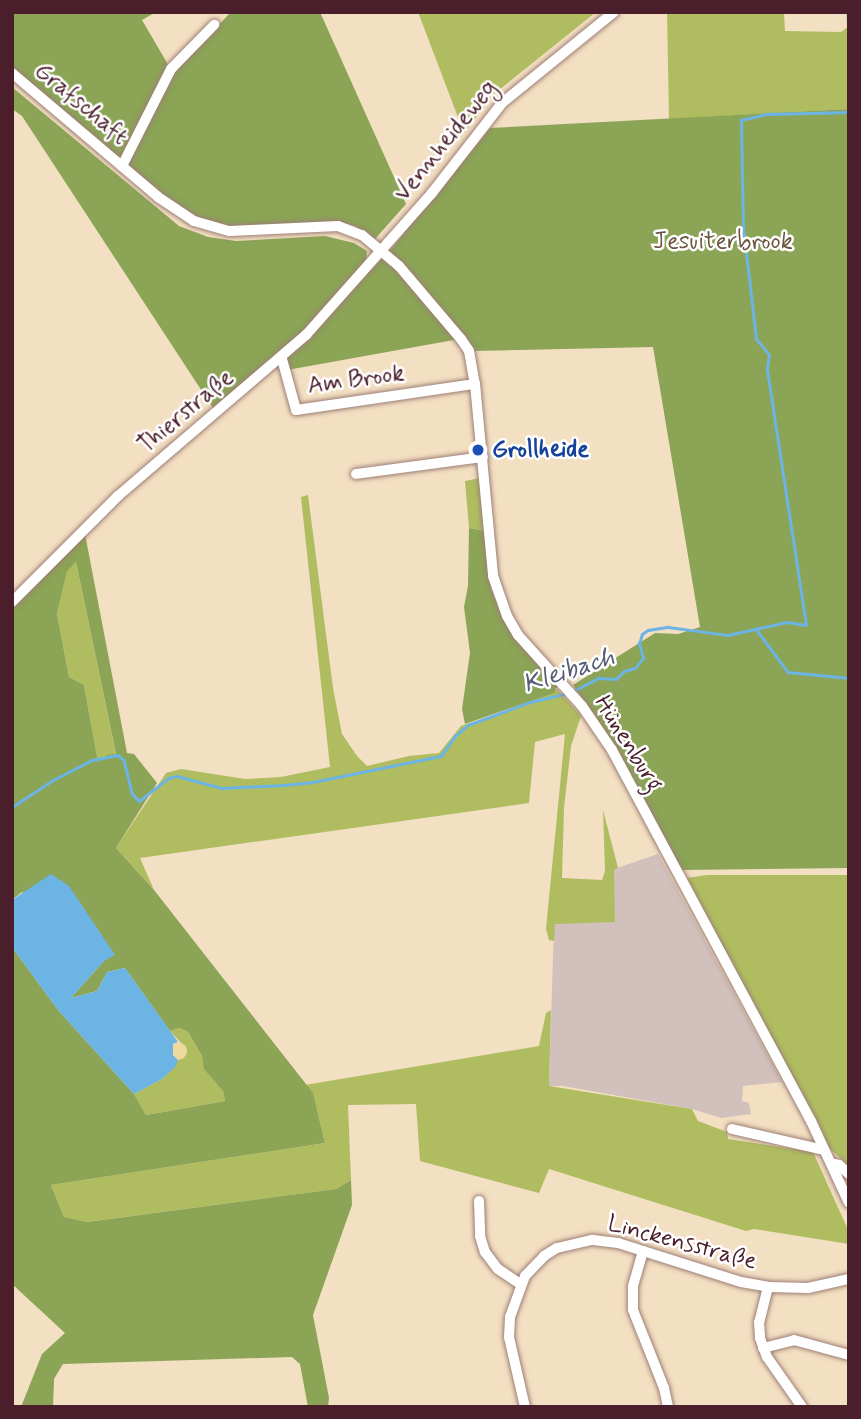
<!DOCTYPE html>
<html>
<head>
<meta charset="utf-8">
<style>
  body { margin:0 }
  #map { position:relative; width:861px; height:1419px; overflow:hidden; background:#f3dfc2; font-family:Mynerve,sans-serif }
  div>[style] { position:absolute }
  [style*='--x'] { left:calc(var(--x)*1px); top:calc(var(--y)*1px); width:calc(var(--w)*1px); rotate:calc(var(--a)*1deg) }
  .industrial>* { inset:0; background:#d1c0bc }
  .green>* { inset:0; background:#afbd60 }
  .forest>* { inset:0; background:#8ba456 }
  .sand>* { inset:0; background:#eeda9e }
  .round { border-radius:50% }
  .water>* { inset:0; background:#6cb4e3 }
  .stream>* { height:2.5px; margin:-1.25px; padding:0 1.25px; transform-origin:1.25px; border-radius:1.25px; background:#6cb4e3 }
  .roads { filter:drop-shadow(0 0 2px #9e7f76) drop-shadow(0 0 2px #9e7f76) }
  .minor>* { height:10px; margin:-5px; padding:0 5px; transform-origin:5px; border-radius:5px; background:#fff }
  .dots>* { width:19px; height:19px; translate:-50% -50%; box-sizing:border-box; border:4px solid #fff; border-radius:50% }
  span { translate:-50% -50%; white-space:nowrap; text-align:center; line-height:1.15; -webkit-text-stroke:5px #fff; paint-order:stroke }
  .street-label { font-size:24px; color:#4a1f2b }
  .park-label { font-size:24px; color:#6d563e }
  .transit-label { font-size:24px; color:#164399; font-weight:700 }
  .left { translate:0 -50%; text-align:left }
  .water-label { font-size:26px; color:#585b75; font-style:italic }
  .frame { position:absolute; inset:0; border:14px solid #4a1f2b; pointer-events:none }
</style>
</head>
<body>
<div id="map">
  <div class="industrial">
    <div style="clip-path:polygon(658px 854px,782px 1082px,743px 1086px,742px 1101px,749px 1103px,751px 1114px,721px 1118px,692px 1109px,563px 1086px,549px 1086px,554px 924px,614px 869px)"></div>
  </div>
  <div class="green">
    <div style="clip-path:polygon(418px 12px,596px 12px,494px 94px,464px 133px)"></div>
    <div style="clip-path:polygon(667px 12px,784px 12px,785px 31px,841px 32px,849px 26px,849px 109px,669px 119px)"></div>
    <div style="clip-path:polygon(480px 478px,485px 531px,469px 528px,465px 481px)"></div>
    <div style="clip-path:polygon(308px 495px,333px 688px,342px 734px,357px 756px,367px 766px,409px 756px,439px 753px,461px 726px,498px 714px,557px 689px,581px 716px,571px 746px,564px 808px,562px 878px,602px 880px,605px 871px,603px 810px,618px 868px,614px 870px,615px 922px,555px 924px,554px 941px,549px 940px,546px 929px,565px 734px,535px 742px,529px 803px,140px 858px,154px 890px,116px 848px,166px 773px,181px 769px,245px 779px,281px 777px,330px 767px,301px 497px)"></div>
    <div style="clip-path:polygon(76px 562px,116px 755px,98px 762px,84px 685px,69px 677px,57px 614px,67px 570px)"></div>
    <div style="clip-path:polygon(707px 875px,849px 875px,849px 1166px,829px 1148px,687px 878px)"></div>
    <div style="clip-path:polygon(551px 1010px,549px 1086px,692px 1109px,698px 1121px,727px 1132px,728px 1139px,813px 1152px,849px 1232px,849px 1244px,754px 1229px,746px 1231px,549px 1169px,539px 1193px,420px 1161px,416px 1104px,348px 1105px,351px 1180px,336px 1189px,86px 1222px,64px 1217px,51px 1185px,325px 1143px,313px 1094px,305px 1085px,539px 1046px,546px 1013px)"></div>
    <div style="clip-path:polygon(179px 1028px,188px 1032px,202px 1056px,205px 1069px,223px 1091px,225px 1101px,146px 1115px,134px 1094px,162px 1079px,175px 1066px,178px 1060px,184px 1058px,183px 1045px,170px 1031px)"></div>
  </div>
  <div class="forest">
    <div style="clip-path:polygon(12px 12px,156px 12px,142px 20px,173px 73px,231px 12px,320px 12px,406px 204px,375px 239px,355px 226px,339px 222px,231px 227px,210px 223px,182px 211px,12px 68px)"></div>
    <div style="clip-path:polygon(12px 87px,179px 226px,208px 237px,236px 241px,325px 236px,354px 243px,367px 251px,366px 265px,304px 333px,213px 408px,22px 116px,12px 109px)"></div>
    <div style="clip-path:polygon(849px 109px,849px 868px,682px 870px,615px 745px,573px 685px,655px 633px,678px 634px,700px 627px,653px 347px,473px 351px,465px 338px,287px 370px,284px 362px,391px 249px,490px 128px)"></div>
    <div style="clip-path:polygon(469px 528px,485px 531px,491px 589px,515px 637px,557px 686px,554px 693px,465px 724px,462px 709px,470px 653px,464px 607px,468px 586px)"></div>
    <div style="clip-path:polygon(evenodd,85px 534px,127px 753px,134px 754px,157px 783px,116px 848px,154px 890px,313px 1093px,325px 1143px,51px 1185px,64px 1217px,87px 1222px,336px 1189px,351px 1180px,352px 1205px,313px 1315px,329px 1398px,328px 1407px,308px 1407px,300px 1364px,292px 1357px,63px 1364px,54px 1379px,53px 1407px,21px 1407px,42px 1354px,65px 1333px,12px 1284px,12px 947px,58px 1010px,134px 1094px,146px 1115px,225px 1101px,223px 1091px,204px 1069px,202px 1056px,188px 1032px,179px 1028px,170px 1031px,125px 968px,107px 972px,97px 991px,71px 998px,104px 961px,22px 892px,12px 900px,12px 607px,85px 534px,76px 562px,116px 754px,107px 755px,98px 762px,84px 685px,69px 677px,57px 614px,67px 571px,76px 562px)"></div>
  </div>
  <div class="sand">
    <div class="round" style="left:171px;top:1043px;width:16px;height:16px"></div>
  </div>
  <div class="water">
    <div style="clip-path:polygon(51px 874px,69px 886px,115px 955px,104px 961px,71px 998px,97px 991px,107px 972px,125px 968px,178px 1042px,173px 1044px,173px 1055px,178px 1060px,176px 1066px,162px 1079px,134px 1094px,58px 1010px,12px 947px,12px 900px)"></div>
  </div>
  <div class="stream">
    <div style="--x:848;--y:12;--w:30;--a:88"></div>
    <div style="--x:756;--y:629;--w:54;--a:53.3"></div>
    <div style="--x:788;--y:672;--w:61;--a:5.6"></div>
    <div style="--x:572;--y:692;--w:30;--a:-28"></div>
    <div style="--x:598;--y:678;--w:18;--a:3"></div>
    <div style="--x:616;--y:679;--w:11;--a:-45"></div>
    <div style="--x:624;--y:671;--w:11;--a:-15"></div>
    <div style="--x:635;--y:668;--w:13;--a:-51"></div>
    <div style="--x:643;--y:658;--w:15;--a:-106"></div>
    <div style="--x:639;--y:644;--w:10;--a:-73"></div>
    <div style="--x:642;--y:634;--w:7;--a:-34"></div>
    <div style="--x:648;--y:630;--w:20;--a:-9"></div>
    <div style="--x:668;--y:627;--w:61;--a:7.6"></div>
    <div style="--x:728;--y:635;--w:60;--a:-12.4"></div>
    <div style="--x:787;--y:622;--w:19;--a:9"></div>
    <div style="--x:806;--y:625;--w:259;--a:-98.7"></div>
    <div style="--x:767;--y:369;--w:14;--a:-82"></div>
    <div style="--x:769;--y:355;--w:21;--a:-129"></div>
    <div style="--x:756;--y:339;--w:114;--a:-96.6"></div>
    <div style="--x:743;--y:226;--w:106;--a:-91.1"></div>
    <div style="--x:741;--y:120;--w:28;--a:-13"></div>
    <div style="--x:768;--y:114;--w:81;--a:-1.4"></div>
    <div style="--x:12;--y:807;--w:49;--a:-33.4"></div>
    <div style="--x:53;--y:780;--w:44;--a:-27.1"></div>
    <div style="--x:92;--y:760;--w:26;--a:-11"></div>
    <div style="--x:118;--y:755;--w:8;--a:40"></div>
    <div style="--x:124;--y:760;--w:34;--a:76"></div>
    <div style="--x:132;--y:793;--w:11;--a:49"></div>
    <div style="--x:139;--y:801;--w:37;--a:-38"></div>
    <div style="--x:168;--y:778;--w:9;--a:-13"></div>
    <div style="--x:177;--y:776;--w:47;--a:14.9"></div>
    <div style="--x:222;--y:788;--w:62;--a:-2.8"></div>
    <div style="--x:284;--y:785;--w:29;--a:-6"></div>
    <div style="--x:313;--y:782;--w:131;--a:-11.5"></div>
    <div style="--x:441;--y:756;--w:24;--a:-55"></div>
    <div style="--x:455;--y:736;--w:17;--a:-40"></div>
    <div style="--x:468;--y:725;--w:66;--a:-20.4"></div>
    <div style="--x:530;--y:702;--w:37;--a:-13"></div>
  </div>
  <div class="roads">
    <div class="minor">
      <div style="--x:12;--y:73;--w:192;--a:40.3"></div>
      <div style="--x:158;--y:197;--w:43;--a:33.7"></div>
      <div style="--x:194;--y:221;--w:37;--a:16"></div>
      <div style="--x:230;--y:231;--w:108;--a:-2.7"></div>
      <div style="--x:338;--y:226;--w:26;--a:21"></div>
      <div style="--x:362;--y:235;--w:48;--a:40"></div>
      <div style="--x:399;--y:266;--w:96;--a:49.7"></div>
      <div style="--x:461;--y:339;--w:14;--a:56"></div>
      <div style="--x:469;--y:351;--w:34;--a:80"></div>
      <div style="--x:475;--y:384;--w:193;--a:84.6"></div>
      <div style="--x:493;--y:576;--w:42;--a:70.7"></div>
      <div style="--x:507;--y:616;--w:22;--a:60"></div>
      <div style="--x:518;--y:635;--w:96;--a:48"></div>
      <div style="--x:582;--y:706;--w:53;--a:55.7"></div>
      <div style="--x:612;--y:750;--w:421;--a:61.8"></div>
      <div style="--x:811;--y:1121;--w:90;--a:65.1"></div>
      <div style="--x:122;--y:166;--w:109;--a:-63.2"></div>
      <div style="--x:171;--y:69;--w:62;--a:-45.7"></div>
      <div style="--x:282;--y:359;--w:53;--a:74.6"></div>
      <div style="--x:296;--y:410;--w:181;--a:-8.3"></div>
      <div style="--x:356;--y:474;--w:128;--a:-7.6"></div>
      <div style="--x:12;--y:602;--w:150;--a:-45"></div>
      <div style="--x:118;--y:496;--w:248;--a:-40.6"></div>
      <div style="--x:306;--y:335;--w:190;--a:-48.4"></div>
      <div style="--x:432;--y:193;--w:114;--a:-52.1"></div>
      <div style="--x:502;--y:103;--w:144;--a:-39.1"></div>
      <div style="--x:732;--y:1129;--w:94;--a:12.9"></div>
      <div style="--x:831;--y:1163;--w:8;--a:14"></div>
      <div style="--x:839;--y:1165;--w:13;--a:42"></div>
      <div style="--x:479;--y:1201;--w:35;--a:88"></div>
      <div style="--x:480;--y:1236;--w:17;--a:73"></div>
      <div style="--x:485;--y:1252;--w:21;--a:53"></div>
      <div style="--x:498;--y:1269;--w:27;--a:34"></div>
      <div style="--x:643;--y:1251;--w:37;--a:106"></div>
      <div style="--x:633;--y:1287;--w:23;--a:90"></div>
      <div style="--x:633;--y:1310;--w:84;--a:68.3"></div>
      <div style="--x:664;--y:1388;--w:19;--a:78"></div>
      <div style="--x:768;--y:1287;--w:36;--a:104"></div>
      <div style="--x:759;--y:1322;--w:16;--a:86"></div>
      <div style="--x:760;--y:1338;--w:20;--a:70"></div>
      <div style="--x:767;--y:1357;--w:61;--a:55"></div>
      <div style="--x:763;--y:1348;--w:32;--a:-14"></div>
      <div style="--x:794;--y:1340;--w:57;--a:15.3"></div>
      <div style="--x:525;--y:1407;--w:72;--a:-102.9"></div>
      <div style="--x:509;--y:1337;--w:20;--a:-87"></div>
      <div style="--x:510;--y:1317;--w:44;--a:-69.9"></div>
      <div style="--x:525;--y:1276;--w:28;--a:-46"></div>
      <div style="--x:544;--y:1256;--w:15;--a:-32"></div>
      <div style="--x:557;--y:1248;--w:37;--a:-13"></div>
      <div style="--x:593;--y:1240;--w:25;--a:7"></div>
      <div style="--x:618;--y:1243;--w:129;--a:17.6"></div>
      <div style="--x:741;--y:1282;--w:27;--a:10"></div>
      <div style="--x:768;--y:1287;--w:40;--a:1.4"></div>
      <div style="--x:808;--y:1288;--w:42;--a:-12.4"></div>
    </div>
  </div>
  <div class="dots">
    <div style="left:478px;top:450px;background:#1a4fb4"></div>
  </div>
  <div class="street-label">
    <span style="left:81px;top:104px;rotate:40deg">Grafschaft</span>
    <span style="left:446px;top:141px;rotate:-51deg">Vennheideweg</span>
    <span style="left:356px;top:380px;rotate:-8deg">Am Brook</span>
    <span style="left:186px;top:412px;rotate:-40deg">Thierstraße</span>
    <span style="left:628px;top:744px;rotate:58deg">Hünenburg</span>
    <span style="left:682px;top:1243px;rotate:15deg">Linckensstraße</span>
  </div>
  <div class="park-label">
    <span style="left:723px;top:242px">Jesuiterbrook</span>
  </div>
  <div class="transit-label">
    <span class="left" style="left:492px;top:450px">Grollheide</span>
  </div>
  <div class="water-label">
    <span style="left:569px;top:672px;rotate:-18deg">Kleibach</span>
  </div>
  <div class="frame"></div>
</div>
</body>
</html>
